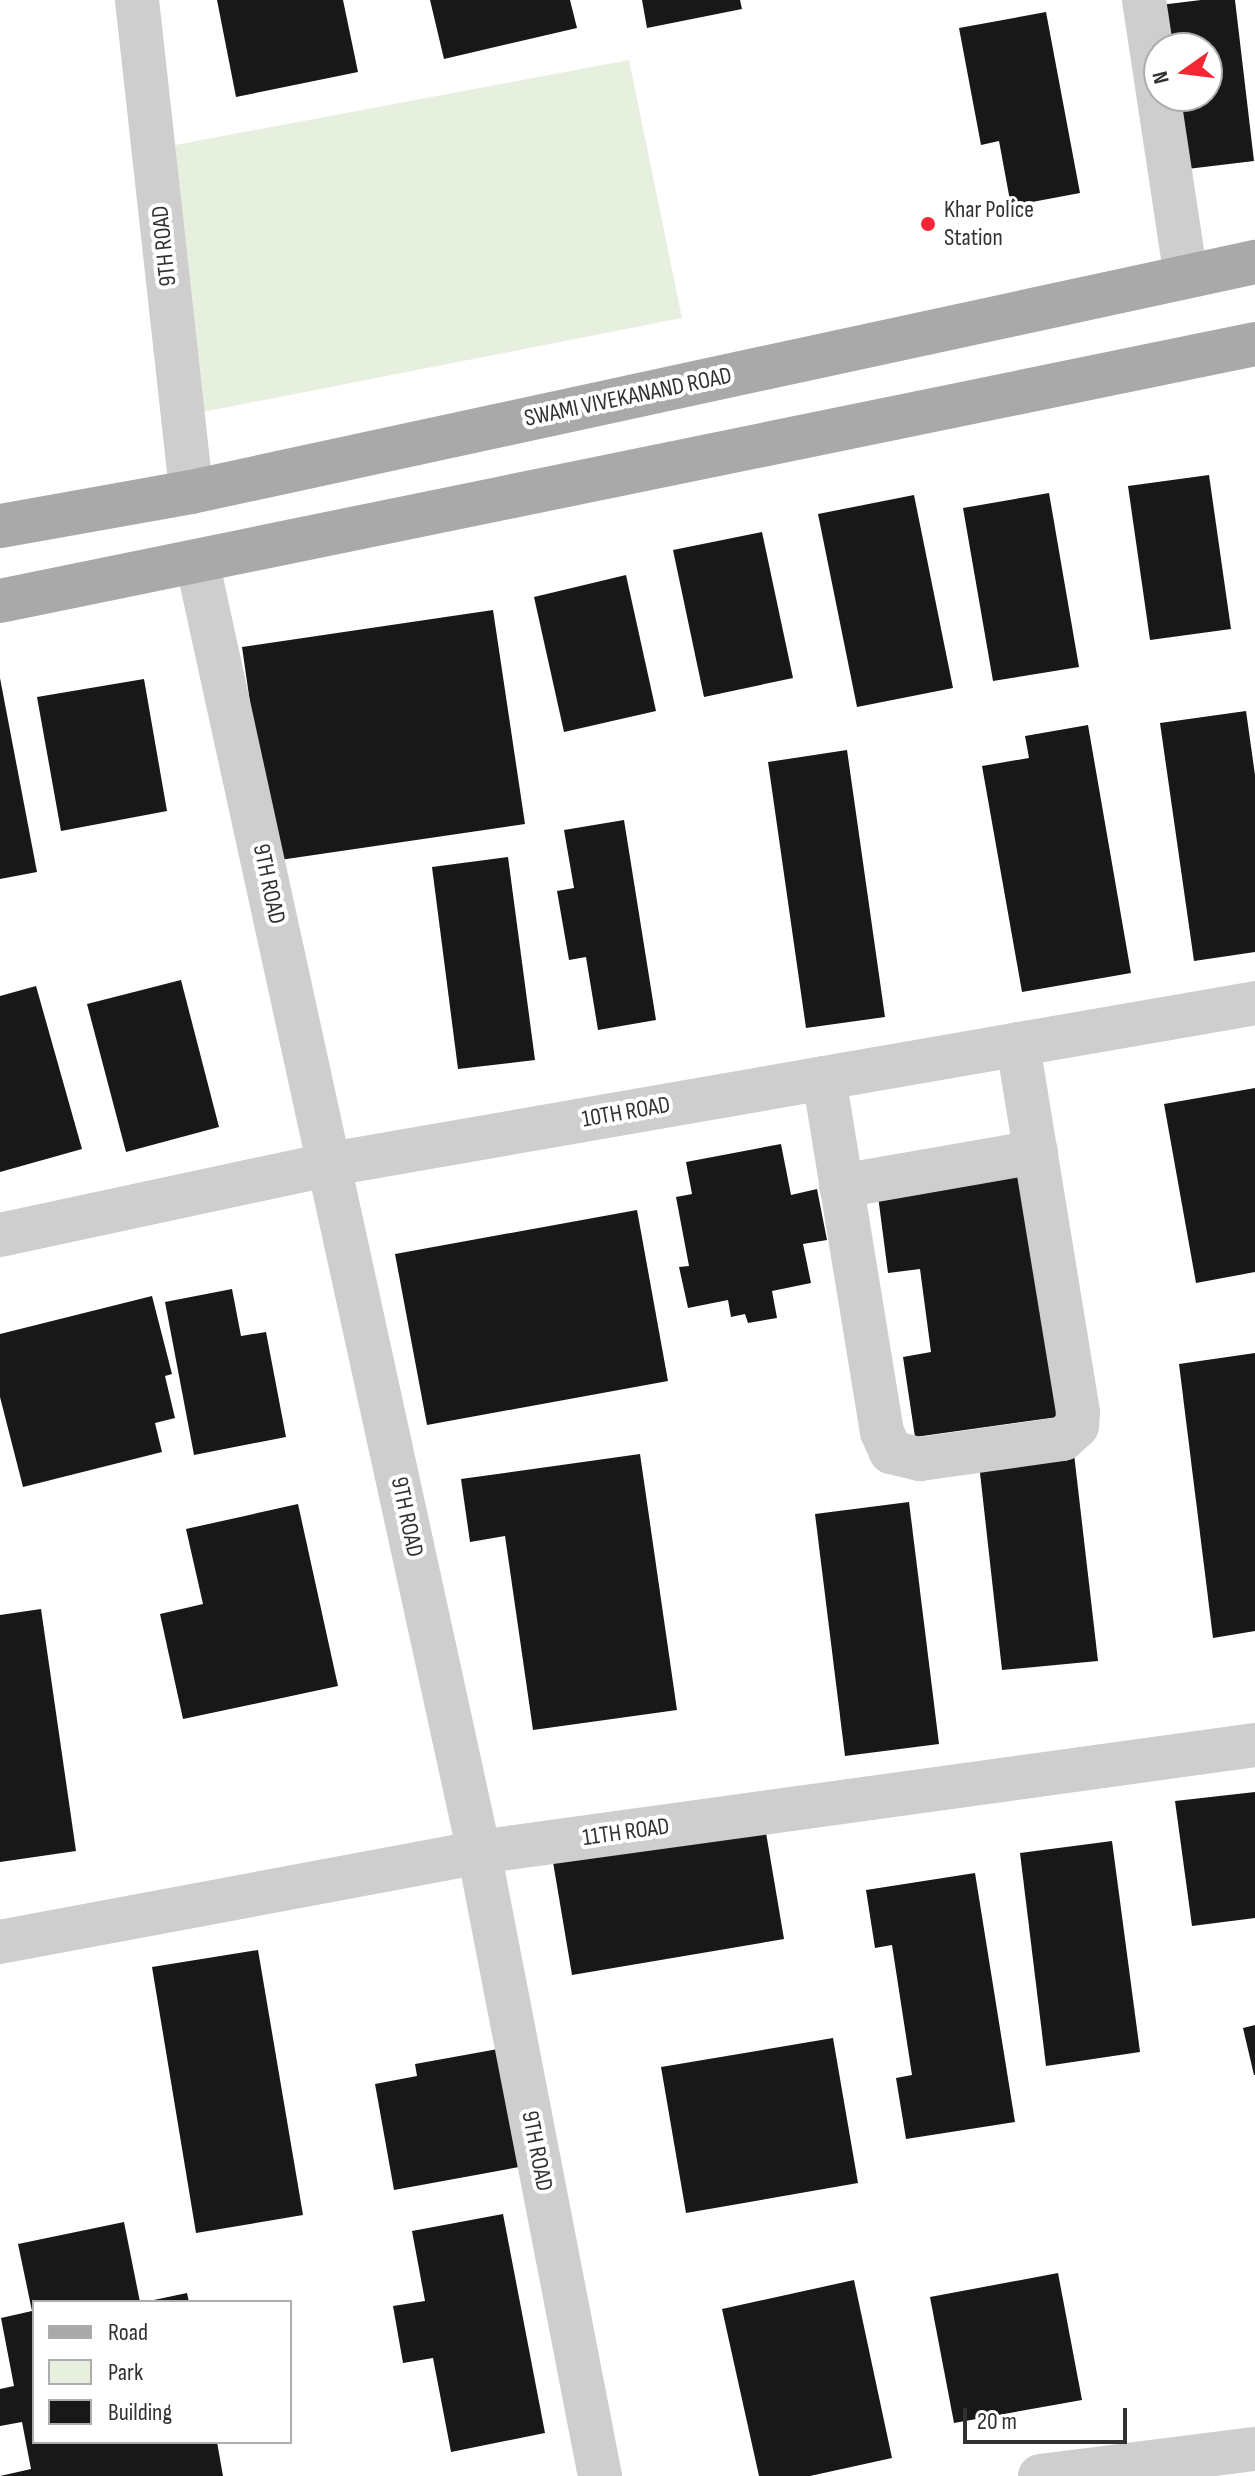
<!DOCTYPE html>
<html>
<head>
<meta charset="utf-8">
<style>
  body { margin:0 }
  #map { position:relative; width:1255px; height:2476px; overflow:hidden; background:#fff; font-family:"Sofia Sans Condensed",sans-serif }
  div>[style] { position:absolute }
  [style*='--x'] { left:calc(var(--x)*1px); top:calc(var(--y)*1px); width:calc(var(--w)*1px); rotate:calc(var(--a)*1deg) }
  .green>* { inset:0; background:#e7efdf }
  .building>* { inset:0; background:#181818 }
  .minor>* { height:44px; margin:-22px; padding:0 22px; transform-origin:22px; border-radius:22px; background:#cecece }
  .major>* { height:44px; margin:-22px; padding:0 22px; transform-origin:22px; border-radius:22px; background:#a9a9a9 }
  .dots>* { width:22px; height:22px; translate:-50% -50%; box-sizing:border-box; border:4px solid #fff; border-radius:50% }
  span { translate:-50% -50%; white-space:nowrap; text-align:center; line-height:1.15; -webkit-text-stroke:8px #fff; paint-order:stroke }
  .poi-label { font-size:24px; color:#313131 }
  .left { translate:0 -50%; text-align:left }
  .street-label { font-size:24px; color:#313131 }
  .legend { position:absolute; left:32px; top:2300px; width:260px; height:144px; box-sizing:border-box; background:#fff; border:2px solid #adadad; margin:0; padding:10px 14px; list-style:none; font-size:24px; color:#313131 }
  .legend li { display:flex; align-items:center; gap:16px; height:40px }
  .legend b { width:40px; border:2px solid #adadad }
  .north { position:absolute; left:1143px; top:32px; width:80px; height:80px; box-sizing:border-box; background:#fff; border:2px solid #adadad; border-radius:50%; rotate:256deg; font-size:22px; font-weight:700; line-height:32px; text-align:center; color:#313131 }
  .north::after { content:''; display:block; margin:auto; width:28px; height:36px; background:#f52634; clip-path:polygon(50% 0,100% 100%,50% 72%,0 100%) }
  .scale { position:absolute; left:963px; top:2408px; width:164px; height:36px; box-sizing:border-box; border:4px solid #313131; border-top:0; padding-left:10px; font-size:24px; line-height:28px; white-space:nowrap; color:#313131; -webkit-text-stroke:6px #fff; paint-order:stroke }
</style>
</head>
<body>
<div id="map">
  <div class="green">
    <div style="clip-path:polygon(629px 60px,682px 318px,203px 412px,175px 145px)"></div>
  </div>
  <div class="building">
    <div style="clip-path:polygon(217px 0,343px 0,358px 72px,236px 97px)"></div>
    <div style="clip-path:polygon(430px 0,570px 0,577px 28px,444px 59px)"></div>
    <div style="clip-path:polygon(642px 0,740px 0,742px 9px,647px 28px)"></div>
    <div style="clip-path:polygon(1201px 0,1235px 0,1254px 161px,1179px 170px,1170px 96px,1207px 96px,1207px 48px,1165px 48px,1160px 5px)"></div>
    <div style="clip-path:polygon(1046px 12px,1080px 193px,1011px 206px,999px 141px,981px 145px,959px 28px)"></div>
    <div style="clip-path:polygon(1209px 475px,1231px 629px,1150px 640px,1128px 486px)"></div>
    <div style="clip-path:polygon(1049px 493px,1079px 667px,993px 681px,963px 508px)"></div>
    <div style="clip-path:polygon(914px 495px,953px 688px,857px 707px,818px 514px)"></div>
    <div style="clip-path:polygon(762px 532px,793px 678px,704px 697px,673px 550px)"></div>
    <div style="clip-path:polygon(626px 575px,656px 711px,564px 732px,534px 597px)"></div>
    <div style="clip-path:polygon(493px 610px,525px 824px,273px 861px,242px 647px)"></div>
    <div style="clip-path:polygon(0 678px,37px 872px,0 879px)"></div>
    <div style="clip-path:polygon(144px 679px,167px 811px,61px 831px,37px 697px)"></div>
    <div style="clip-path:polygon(1246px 711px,1255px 775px,1255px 952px,1194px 961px,1160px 723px)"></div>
    <div style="clip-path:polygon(1088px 725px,1131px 973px,1022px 992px,982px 766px,1029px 758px,1025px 736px)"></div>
    <div style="clip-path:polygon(847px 750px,885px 1017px,806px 1028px,768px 762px)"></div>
    <div style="clip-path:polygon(624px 820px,656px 1020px,598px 1030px,586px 957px,569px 960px,557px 891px,574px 888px,564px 830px)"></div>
    <div style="clip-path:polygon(508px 857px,535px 1060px,458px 1069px,432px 867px)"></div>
    <div style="clip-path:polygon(181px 980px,219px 1127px,126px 1152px,87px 1004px)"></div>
    <div style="clip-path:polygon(36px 986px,82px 1149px,0 1172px,0 996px)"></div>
    <div style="clip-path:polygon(1255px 1088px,1255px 1272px,1196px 1283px,1164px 1104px)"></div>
    <div style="clip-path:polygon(781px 1144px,791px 1195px,817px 1189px,827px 1240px,803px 1244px,811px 1283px,772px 1291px,777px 1318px,748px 1323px,745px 1314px,731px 1317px,728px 1300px,688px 1308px,679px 1267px,689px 1266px,676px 1197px,692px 1194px,686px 1162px)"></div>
    <div style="clip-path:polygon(1024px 1176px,1058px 1417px,915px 1437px,903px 1357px,931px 1352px,920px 1269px,888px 1273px,878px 1196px)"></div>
    <div style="clip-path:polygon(637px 1210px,668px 1381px,427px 1425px,395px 1254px)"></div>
    <div style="clip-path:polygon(232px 1289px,241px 1336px,266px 1332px,286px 1437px,194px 1455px,165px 1302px)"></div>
    <div style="clip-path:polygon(152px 1296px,172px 1374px,165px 1376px,175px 1418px,155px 1423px,162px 1452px,23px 1487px,0 1397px,0 1334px)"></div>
    <div style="clip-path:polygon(1255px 1353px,1255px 1631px,1213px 1638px,1179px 1364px)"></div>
    <div style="clip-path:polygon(640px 1454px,677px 1710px,533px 1730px,505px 1536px,470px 1542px,461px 1479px)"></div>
    <div style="clip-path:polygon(1074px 1454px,1098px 1661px,1002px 1670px,979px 1464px)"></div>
    <div style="clip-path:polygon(909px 1502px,939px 1744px,845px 1756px,815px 1514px)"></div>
    <div style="clip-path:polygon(298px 1504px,338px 1686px,183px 1719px,160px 1614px,203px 1604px,186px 1529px)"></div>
    <div style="clip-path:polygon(41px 1609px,76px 1851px,0 1862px,0 1615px)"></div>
    <div style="clip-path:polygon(1255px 1792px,1255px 1918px,1192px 1926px,1175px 1801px)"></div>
    <div style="clip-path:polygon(764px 1821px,784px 1939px,572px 1975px,552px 1856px)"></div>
    <div style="clip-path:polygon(1112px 1841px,1140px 2052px,1046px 2066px,1020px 1853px)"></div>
    <div style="clip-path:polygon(975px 1873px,1015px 2122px,906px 2139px,896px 2078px,912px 2075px,892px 1945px,875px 1948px,866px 1890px)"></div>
    <div style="clip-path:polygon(258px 1950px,303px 2215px,196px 2233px,152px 1967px)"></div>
    <div style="clip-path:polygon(1255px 2025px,1255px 2075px,1254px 2075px,1243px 2028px)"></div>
    <div style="clip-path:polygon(833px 2038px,858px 2183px,686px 2213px,661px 2067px)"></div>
    <div style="clip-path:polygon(509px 2047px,530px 2165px,394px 2190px,375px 2084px,417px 2076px,415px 2064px)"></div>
    <div style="clip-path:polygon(503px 2214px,545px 2433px,451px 2452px,433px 2358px,403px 2363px,393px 2306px,425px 2301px,412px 2231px)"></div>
    <div style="clip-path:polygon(124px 2222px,140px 2302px,34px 2302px,34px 2442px,217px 2442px,223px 2476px,0 2476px,31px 2469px,22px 2422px,0 2426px,0 2389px,14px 2386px,1px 2318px,32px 2311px,18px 2244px)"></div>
    <div style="clip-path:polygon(1058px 2273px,1082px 2400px,954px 2423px,930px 2297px)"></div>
    <div style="clip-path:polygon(854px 2280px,892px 2458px,810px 2476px,759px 2476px,722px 2309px)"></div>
    <div style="clip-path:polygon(187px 2293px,189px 2302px,149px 2302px,149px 2301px)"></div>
  </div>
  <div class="minor">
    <div style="--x:137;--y:0;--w:495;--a:83.7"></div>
    <div style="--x:1144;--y:0;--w:280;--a:81.4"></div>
    <div style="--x:197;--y:561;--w:1321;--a:77.68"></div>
    <div style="--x:479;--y:1852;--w:636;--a:79.03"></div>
    <div style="--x:824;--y:1078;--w:359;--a:80.7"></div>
    <div style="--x:882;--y:1432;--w:22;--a:66"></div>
    <div style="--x:891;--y:1452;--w:30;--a:14"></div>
    <div style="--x:920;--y:1459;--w:144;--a:-8"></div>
    <div style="--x:1063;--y:1439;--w:19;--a:-43"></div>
    <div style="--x:1077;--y:1426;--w:14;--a:-86"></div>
    <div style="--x:1078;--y:1412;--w:373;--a:-99.3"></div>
    <div style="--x:841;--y:1186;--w:198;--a:-9.9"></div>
    <div style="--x:0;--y:1235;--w:339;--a:-12.1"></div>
    <div style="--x:331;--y:1164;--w:938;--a:-9.88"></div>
    <div style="--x:0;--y:1942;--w:487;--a:-10.6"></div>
    <div style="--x:479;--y:1852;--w:783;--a:-7.85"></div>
    <div style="--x:1040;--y:2476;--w:217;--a:-7.2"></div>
  </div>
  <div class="major">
    <div style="--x:0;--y:526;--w:194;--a:-10.1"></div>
    <div style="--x:191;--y:492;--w:1089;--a:-12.2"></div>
    <div style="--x:0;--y:601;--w:1281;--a:-11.57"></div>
  </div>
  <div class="dots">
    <div style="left:928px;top:224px;background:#f52634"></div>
  </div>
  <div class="poi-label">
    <span class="left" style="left:944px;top:224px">Khar Police<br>Station</span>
  </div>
  <div class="street-label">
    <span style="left:164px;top:246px;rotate:-96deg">9TH ROAD</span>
    <span style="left:628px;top:397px;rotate:-12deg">SWAMI VIVEKANAND ROAD</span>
    <span style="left:269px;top:884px;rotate:78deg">9TH ROAD</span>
    <span style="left:626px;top:1112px;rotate:-10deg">10TH ROAD</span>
    <span style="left:407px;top:1517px;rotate:78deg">9TH ROAD</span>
    <span style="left:626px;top:1832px;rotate:-8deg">11TH ROAD</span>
    <span style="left:537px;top:2151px;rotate:79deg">9TH ROAD</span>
  </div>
  <ul class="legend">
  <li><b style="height:10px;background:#a9a9a9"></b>Road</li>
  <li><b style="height:22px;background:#e7efdf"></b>Park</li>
  <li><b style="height:22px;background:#181818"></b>Building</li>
  </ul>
  <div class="north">N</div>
  <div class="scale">20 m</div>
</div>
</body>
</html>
